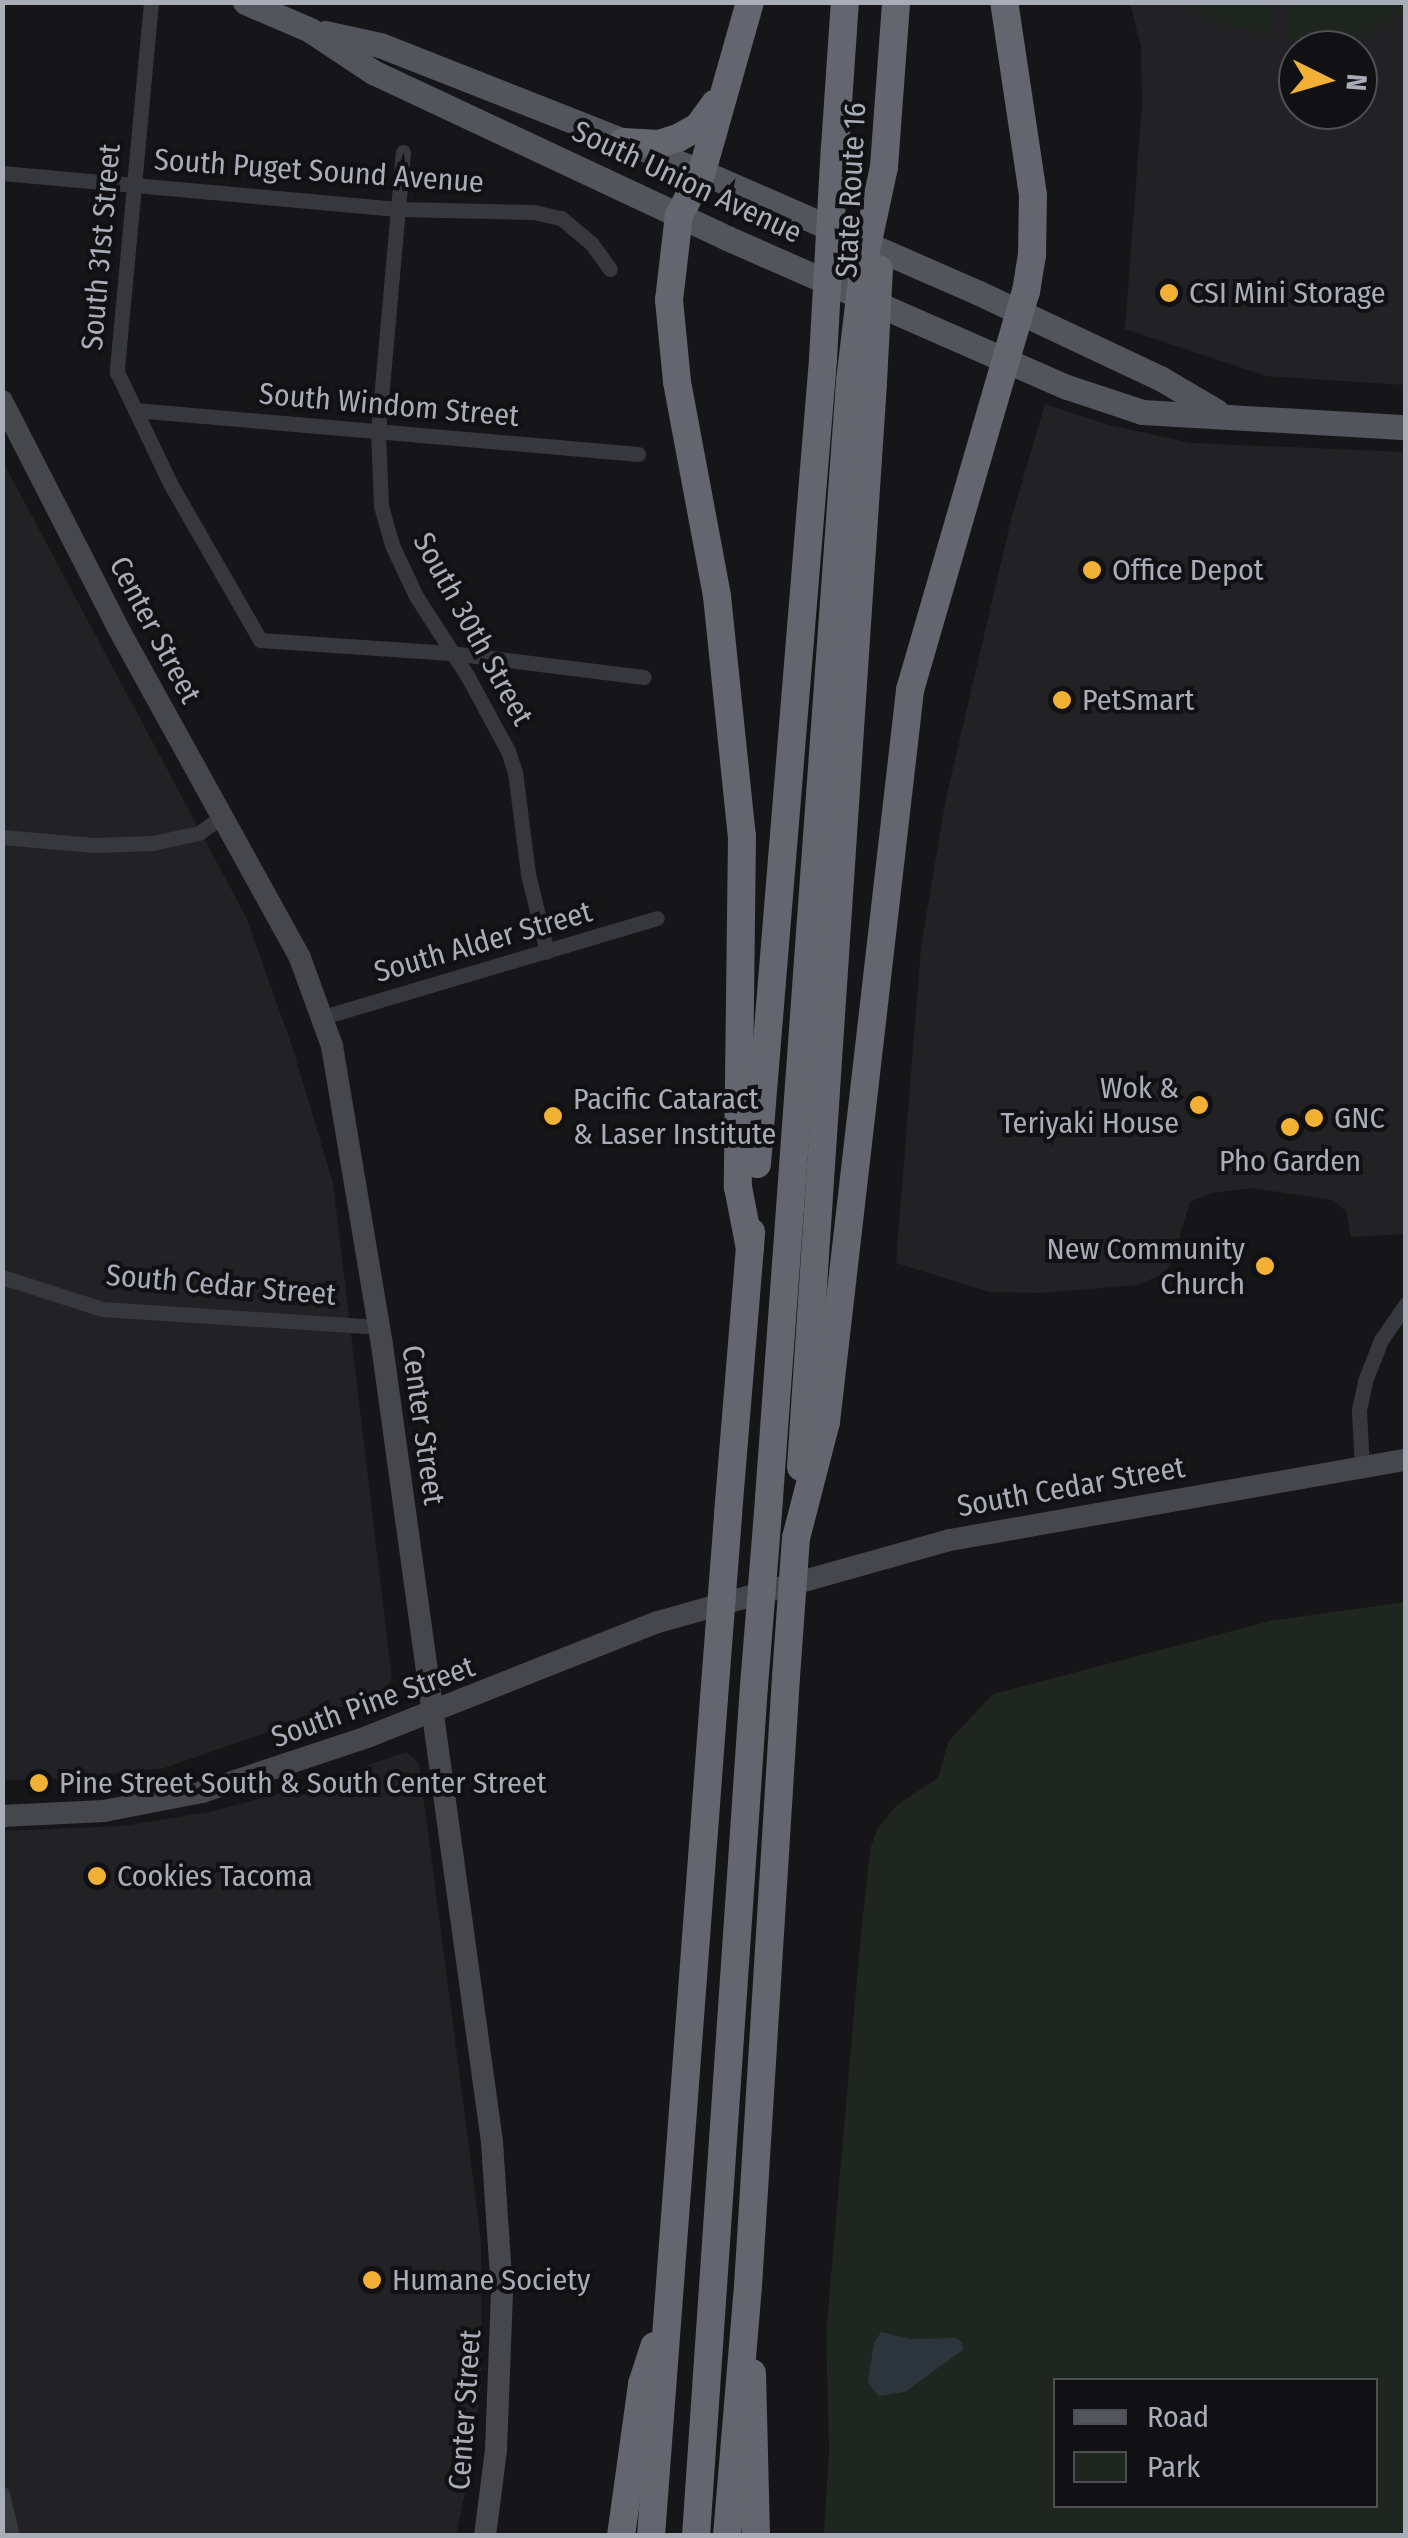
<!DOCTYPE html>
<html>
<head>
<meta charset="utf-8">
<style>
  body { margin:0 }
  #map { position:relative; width:1408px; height:2538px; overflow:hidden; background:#161618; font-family:"Fira Sans Condensed",sans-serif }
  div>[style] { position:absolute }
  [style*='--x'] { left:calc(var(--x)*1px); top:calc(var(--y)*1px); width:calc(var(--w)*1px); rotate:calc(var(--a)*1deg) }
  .built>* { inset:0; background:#222225 }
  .green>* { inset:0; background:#1e261f }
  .water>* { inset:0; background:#2c353c }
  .minor>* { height:15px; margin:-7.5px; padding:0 7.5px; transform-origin:7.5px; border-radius:7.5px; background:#37383d }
  .secondary>* { height:22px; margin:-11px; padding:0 11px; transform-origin:11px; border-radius:11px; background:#45474d }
  .primary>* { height:25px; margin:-12.5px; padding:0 12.5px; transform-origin:12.5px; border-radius:12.5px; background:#53555c }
  .motorway>* { height:28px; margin:-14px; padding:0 14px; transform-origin:14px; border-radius:14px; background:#63666e }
  .motorway-bridge>* { height:28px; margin:-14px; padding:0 14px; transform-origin:14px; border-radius:14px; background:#63666e }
  .dots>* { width:28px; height:28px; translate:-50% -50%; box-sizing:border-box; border:5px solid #111113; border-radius:50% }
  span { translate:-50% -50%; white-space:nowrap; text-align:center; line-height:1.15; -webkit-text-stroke:8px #111113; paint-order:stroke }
  .street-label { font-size:30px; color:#a8adb8 }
  .poi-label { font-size:30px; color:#a8adb8 }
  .left { translate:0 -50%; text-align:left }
  .right { translate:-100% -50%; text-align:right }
  .frame { position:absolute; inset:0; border:5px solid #a8adb8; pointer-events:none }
  .legend { position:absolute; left:1053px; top:2378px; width:325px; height:130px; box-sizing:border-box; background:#111113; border:2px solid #4d4f55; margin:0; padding:12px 18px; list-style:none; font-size:30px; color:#a8adb8 }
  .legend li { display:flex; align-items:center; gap:20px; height:50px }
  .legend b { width:50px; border:2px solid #4d4f55 }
  .north { position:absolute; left:1278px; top:30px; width:100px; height:100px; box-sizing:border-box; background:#111113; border:2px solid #4d4f55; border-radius:50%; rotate:95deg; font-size:28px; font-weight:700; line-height:40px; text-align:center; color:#a8adb8 }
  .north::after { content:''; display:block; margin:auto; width:35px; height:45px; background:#f2b134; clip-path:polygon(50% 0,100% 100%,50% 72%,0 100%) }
</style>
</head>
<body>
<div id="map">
  <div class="built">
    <div style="clip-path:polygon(evenodd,1130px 3px,1405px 3px,1405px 385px,1266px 376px,1125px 329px,1142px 105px,1141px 47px,1130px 3px,1298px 50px,1358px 50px,1358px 110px,1298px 110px,1298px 50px)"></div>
    <div style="clip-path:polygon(1045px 404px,1109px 425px,1192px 443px,1405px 452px,1405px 1234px,1351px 1237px,1346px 1211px,1333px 1200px,1252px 1188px,1211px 1193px,1190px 1202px,1171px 1264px,1161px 1275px,1137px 1285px,1041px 1293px,990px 1292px,896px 1263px,921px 947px,946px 798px,1012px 516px)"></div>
    <div style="clip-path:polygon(2px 460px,246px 917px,292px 1046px,333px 1183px,392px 1680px,379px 1694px,164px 1768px,63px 1779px,2px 1780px)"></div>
    <div style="clip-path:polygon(406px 1752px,419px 1763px,481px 2240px,482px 2375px,471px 2465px,456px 2535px,10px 2535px,2px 2503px,2px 1831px,122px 1826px,209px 1812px,304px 1787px)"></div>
  </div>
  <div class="green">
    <div style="clip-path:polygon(1178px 3px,1275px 3px,1271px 37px,1216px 23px)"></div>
    <div style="clip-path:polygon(1288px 3px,1405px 3px,1405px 11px,1362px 38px,1318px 42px,1284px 39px)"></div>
    <div style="clip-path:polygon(evenodd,1405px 1602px,1405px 2535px,824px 2536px,829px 2450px,826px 2334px,860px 1945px,870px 1850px,877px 1829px,897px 1805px,938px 1778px,948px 1742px,993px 1694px,1270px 1621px,1405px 1602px,1056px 2380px,1376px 2380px,1376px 2506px,1056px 2506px,1056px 2380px)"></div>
  </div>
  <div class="water">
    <div style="clip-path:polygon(881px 2332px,910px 2339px,956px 2338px,962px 2342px,963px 2350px,905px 2392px,878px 2396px,868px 2382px,874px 2343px)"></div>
  </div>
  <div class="minor">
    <div style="--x:151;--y:2;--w:372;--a:95.3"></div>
    <div style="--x:117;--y:372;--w:125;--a:64.5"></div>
    <div style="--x:171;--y:485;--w:179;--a:60.1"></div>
    <div style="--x:260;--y:640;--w:191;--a:3.9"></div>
    <div style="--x:451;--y:653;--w:194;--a:7.1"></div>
    <div style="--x:403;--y:152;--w:280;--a:95.1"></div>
    <div style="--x:378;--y:431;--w:75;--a:87.7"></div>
    <div style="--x:381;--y:506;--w:41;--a:74.2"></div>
    <div style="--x:392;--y:545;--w:56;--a:64.8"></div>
    <div style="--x:416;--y:596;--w:96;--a:57.3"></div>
    <div style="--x:468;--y:677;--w:84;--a:61.6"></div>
    <div style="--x:508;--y:751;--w:22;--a:72"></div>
    <div style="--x:515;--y:772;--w:103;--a:82.7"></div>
    <div style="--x:528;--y:874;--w:80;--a:76.3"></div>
    <div style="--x:2;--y:173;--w:397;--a:5.2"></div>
    <div style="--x:397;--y:209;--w:137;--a:1.3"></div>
    <div style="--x:534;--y:212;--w:28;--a:13"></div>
    <div style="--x:561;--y:218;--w:39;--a:40"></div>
    <div style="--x:591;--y:243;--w:32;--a:54"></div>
    <div style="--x:135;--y:410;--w:505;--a:5"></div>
    <div style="--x:2;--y:837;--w:92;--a:5"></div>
    <div style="--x:94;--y:845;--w:59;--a:-1.9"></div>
    <div style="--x:153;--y:843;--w:47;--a:-12.3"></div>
    <div style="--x:199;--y:833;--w:29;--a:-36"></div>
    <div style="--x:323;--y:1017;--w:348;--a:-16.5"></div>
    <div style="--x:2;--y:1277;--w:105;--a:17.7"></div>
    <div style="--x:102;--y:1309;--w:277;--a:3.7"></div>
    <div style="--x:1362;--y:1468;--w:58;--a:-93"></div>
    <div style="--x:1359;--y:1410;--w:30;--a:-78"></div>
    <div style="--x:1365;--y:1381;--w:44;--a:-68.7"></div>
    <div style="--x:1381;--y:1340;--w:44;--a:-55.2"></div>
    <div style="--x:2;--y:2494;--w:43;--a:76.6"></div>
  </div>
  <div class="secondary">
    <div style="--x:2;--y:401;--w:255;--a:62.9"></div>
    <div style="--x:118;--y:628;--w:377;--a:61.1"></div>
    <div style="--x:300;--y:958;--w:94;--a:70"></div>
    <div style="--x:332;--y:1046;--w:303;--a:80.5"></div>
    <div style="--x:382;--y:1345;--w:805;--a:82.14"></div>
    <div style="--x:492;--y:2142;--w:151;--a:86.2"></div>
    <div style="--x:502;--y:2293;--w:157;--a:92.2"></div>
    <div style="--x:496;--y:2450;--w:87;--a:97.3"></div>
    <div style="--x:2;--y:1816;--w:102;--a:-2.8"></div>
    <div style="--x:104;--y:1811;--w:100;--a:-11"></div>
    <div style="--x:202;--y:1792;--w:174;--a:-18.4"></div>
    <div style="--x:367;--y:1737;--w:313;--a:-21.6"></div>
    <div style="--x:658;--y:1622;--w:303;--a:-15.7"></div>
    <div style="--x:950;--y:1540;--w:463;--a:-10"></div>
  </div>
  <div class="primary">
    <div style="--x:245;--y:2;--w:71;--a:23.3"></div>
    <div style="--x:310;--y:30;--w:76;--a:33.7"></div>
    <div style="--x:373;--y:72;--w:391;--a:25.1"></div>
    <div style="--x:727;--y:238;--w:371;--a:23.7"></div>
    <div style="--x:1067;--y:387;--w:79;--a:18.4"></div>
    <div style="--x:1142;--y:412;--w:264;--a:3.3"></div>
    <div style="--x:325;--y:33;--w:56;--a:12.3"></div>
    <div style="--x:380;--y:45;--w:346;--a:21.5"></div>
    <div style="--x:702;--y:172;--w:302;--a:23.6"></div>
    <div style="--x:979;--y:293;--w:200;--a:25.2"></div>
    <div style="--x:1160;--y:378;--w:65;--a:30.5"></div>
  </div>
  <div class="motorway">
    <div style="--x:750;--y:2;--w:177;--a:105.8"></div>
    <div style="--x:702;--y:172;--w:49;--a:118.1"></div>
    <div style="--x:679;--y:215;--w:86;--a:96.7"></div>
    <div style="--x:669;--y:300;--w:82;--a:84.4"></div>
    <div style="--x:677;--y:382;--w:218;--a:79.4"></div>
    <div style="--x:717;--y:596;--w:241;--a:84.1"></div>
    <div style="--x:742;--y:836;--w:351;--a:90.7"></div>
    <div style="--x:738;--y:1187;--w:63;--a:79"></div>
    <div style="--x:623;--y:142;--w:36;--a:3"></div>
    <div style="--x:659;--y:144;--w:20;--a:-18"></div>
    <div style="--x:678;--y:138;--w:23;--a:-29"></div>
    <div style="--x:698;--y:127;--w:29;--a:-54"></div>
    <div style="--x:835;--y:147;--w:145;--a:-86.1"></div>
    <div style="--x:884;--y:167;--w:165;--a:-85.8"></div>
    <div style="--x:757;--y:1164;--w:808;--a:-85.31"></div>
    <div style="--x:801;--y:1467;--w:1087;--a:-86.2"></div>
    <div style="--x:769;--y:1498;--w:1120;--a:-85.85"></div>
    <div style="--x:728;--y:1514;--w:283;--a:-85.3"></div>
    <div style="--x:796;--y:1538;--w:120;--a:-75.5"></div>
    <div style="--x:826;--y:1422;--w:737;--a:-83.45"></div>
    <div style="--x:910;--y:690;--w:415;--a:-73.8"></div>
    <div style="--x:1026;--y:292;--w:36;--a:-81"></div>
    <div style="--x:1032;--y:256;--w:61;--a:-89.1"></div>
    <div style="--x:1033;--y:195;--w:195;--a:-98.5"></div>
    <div style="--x:752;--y:2373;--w:163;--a:88.6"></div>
    <div style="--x:621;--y:2536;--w:153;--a:-82.1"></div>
    <div style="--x:642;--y:2384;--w:40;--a:-72"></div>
    <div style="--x:651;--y:2536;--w:840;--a:-85.7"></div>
    <div style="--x:696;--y:2536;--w:852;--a:-86.1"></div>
    <div style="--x:727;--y:2536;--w:251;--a:-85.2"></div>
    <div style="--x:748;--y:2286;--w:610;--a:-86.43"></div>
  </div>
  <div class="motorway-bridge">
    <div style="--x:823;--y:359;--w:212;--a:-86.8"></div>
    <div style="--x:850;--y:381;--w:127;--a:-83.2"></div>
    <div style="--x:865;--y:255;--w:90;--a:-77.8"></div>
    <div style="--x:873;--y:382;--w:113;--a:-87"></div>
    <div style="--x:786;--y:1677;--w:139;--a:-85.9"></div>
    <div style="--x:754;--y:1686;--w:189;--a:-85.4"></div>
    <div style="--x:714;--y:1698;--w:185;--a:-85.6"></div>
  </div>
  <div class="dots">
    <div style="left:1169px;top:293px;background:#f2b134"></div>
    <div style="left:1092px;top:570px;background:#f2b134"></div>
    <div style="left:1062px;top:700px;background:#f2b134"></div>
    <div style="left:1199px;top:1105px;background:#f2b134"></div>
    <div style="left:553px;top:1116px;background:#f2b134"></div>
    <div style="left:1314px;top:1118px;background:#f2b134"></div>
    <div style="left:1290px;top:1127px;background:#f2b134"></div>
    <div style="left:1265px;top:1266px;background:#f2b134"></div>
    <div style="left:39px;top:1783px;background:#f2b134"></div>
    <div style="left:97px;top:1876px;background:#f2b134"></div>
    <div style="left:372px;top:2280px;background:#f2b134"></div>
  </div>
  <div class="street-label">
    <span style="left:319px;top:171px;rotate:4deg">South Puget Sound Avenue</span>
    <span style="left:687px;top:182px;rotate:25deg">South Union Avenue</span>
    <span style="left:851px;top:190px;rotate:-87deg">State Route 16</span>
    <span style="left:101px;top:247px;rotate:-85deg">South 31st Street</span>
    <span style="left:389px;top:405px;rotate:5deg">South Windom Street</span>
    <span style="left:473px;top:629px;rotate:61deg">South 30th Street</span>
    <span style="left:155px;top:630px;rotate:62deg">Center Street</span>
    <span style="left:483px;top:942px;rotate:-16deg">South Alder Street</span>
    <span style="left:221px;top:1285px;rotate:5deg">South Cedar Street</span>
    <span style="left:423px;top:1425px;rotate:82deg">Center Street</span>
    <span style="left:1071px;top:1487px;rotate:-10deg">South Cedar Street</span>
    <span style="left:373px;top:1702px;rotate:-20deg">South Pine Street</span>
    <span style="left:465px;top:2410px;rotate:-86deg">Center Street</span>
  </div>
  <div class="poi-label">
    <span class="left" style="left:1189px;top:293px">CSI Mini Storage</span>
    <span class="left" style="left:1112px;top:570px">Office Depot</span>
    <span class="left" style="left:1082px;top:700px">PetSmart</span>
    <span class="right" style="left:1179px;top:1105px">Wok &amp;<br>Teriyaki House</span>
    <span class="left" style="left:573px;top:1116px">Pacific Cataract<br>&amp; Laser Institute</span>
    <span class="left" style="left:1334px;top:1118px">GNC</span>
    <span style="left:1290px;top:1161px">Pho Garden</span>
    <span class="right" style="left:1245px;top:1266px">New Community<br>Church</span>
    <span class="left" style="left:59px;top:1783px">Pine Street South &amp; South Center Street</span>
    <span class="left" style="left:117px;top:1876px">Cookies Tacoma</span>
    <span class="left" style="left:392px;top:2280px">Humane Society</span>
  </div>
  <div class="frame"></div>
  <ul class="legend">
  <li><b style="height:12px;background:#53555c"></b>Road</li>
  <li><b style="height:28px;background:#1e261f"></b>Park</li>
  </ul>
  <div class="north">N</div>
</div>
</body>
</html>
